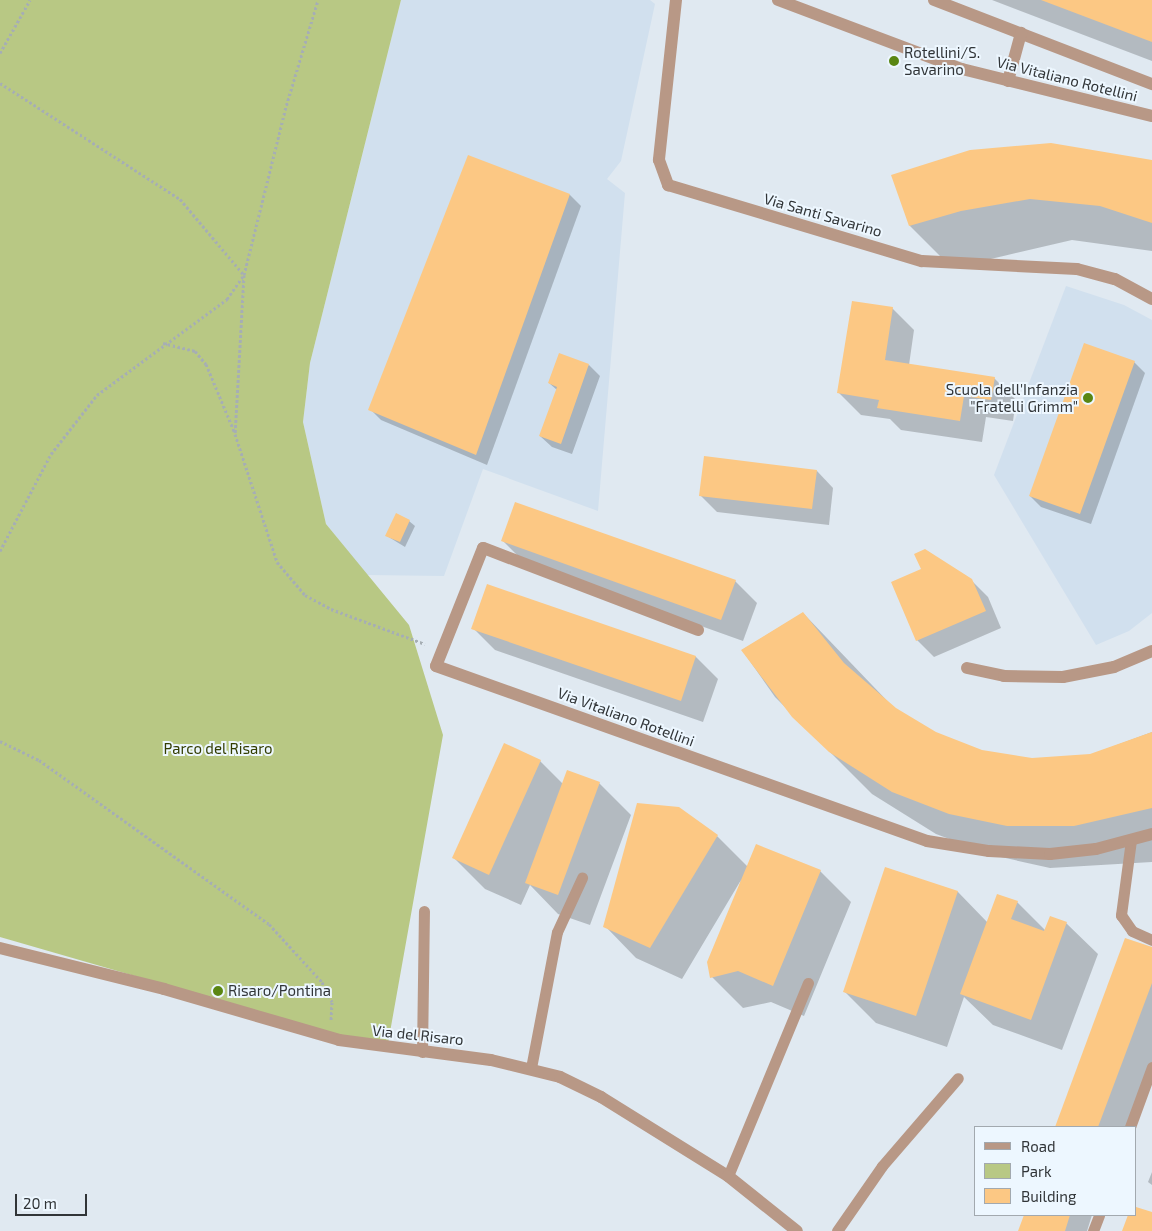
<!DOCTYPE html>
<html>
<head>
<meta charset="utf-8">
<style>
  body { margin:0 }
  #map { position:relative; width:1152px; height:1231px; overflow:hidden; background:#e0e9f1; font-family:"Exo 2",sans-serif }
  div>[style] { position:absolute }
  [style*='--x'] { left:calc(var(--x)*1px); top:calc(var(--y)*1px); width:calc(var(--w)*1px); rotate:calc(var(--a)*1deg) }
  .built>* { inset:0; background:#d1e0ee }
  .green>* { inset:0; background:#b8c884 }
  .shadow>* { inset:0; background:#0003 }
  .building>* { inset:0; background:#fcc884 }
  .path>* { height:3px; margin-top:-1.5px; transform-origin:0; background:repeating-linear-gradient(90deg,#a6aeb4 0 2.5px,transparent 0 5px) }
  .service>* { height:11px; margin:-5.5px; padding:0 5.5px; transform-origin:5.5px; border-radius:5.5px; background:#b89886 }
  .minor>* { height:12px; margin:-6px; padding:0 6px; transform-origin:6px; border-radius:6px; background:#b89886 }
  .dots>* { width:14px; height:14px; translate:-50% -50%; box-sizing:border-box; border:2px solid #edf7ff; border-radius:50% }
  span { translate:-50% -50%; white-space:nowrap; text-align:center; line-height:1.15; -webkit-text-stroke:4px #edf7ff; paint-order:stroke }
  .poi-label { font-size:15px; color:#313538 }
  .left { translate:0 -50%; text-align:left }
  .right { translate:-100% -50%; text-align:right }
  .street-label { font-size:15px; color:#313538 }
  .park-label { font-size:15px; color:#323c00 }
  .legend { position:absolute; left:974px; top:1126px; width:162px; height:90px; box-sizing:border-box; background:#edf7ff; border:1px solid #a2a9af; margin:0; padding:6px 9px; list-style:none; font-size:15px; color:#313538 }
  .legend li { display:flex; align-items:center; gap:10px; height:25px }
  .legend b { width:25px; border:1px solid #a2a9af }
  .scale { position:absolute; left:15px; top:1194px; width:72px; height:22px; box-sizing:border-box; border:2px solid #313538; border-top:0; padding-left:6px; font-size:15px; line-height:18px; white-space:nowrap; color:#313538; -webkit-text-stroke:4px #edf7ff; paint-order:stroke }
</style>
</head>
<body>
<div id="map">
  <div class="built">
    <div style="clip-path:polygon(401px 0,650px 0,655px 4px,621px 161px,607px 179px,625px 193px,598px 511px,483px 469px,444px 576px,367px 575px,326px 524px,303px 422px,310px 363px)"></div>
    <div style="clip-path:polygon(1066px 286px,1124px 305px,1152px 320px,1152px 613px,1129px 631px,1096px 645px,994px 475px)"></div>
  </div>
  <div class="green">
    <div style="clip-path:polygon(0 0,401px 0,310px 363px,303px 422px,326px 524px,409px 625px,443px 735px,387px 1049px,0 937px)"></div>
  </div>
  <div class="shadow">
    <div style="clip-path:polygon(992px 0,1152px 0,1152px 61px)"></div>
    <div style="clip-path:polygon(1051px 144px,1152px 161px,1152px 251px,1072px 240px,952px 268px,910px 226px,893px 176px)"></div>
    <div style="clip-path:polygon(469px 157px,570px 195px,581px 206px,487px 465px,381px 420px,370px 409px)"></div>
    <div style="clip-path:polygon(892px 308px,914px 330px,909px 365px,994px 378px,1016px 400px,1013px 421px,986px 417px,982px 442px,901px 430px,890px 419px,861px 415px,839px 393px)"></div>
    <div style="clip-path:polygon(1134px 362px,1145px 373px,1091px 524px,1041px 507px,1030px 496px)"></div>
    <div style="clip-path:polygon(589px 365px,600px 376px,572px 454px,552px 447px,540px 436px,557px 390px,549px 383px)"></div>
    <div style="clip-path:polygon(817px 471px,833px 488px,829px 525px,717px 512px,700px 495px)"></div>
    <div style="clip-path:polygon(409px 521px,415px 526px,405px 547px,387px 536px)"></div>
    <div style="clip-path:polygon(503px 541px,735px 581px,757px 603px,743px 641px,525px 563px)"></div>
    <div style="clip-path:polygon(971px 580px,988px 597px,1001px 628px,934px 657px,917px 640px)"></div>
    <div style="clip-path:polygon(488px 586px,696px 657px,718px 679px,703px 722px,495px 650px,473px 628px)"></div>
    <div style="clip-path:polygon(803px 613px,895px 709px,935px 733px,982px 752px,1032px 759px,1090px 755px,1152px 732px,1152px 862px,1050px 868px,992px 855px,936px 834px,872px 794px,775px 697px,742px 650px)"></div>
    <div style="clip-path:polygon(540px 761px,563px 784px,599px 783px,631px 815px,590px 925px,558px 914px,530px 885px,521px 905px,485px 889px,454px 858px)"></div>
    <div style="clip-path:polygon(717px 836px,748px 867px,820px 871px,851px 902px,804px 1016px,771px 1002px,743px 1008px,712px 977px,741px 880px,682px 979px,636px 958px,605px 926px)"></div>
    <div style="clip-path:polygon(886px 868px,958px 892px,988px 923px,1017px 902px,1046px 931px,1066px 923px,1098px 954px,1062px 1050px,993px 1025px,964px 997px,947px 1047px,876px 1023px,845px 992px)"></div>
    <div style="clip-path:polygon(1126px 939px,1152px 949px,1152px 1063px,1128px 1127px,1056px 1127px)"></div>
    <div style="clip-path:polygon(1152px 1172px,1152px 1185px,1148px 1182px)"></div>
    <div style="clip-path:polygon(1025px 1215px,1092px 1215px,1087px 1231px,1020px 1231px)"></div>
  </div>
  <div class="building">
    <div style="clip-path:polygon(1041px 0,1152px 0,1152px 42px)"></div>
    <div style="clip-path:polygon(1051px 143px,1152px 160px,1152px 223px,1100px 206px,1030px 199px,961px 211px,909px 226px,891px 175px,970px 150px)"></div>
    <div style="clip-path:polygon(468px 155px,570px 194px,476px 455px,368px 410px)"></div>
    <div style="clip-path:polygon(852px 301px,893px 307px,885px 360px,995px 377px,991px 400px,964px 396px,960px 421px,877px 408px,879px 400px,837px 393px)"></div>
    <div style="clip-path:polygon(1084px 343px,1135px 361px,1080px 514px,1029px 496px)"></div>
    <div style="clip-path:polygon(559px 353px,589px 364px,561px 444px,539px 436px,557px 387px,548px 383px)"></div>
    <div style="clip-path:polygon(704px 456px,817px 470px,812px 509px,699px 496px)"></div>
    <div style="clip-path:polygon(515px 502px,736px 580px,721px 620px,501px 541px)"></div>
    <div style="clip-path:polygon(396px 513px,410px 520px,400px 542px,385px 536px)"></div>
    <div style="clip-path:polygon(925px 549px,972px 579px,986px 611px,916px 641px,891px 582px,921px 569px,914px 554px)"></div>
    <div style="clip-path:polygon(487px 584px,696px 656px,681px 701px,471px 629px)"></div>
    <div style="clip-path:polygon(803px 612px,844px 663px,896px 708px,936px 732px,982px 750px,1032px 758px,1090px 754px,1152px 732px,1152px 808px,1074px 826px,1007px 826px,949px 814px,892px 792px,829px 752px,792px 717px,741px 650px)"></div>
    <div style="clip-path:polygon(504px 743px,541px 760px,489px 875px,452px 858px)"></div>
    <div style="clip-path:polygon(567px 770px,600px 782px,558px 895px,525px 883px)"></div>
    <div style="clip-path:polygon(637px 803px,679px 807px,718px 835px,650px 948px,603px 927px)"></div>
    <div style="clip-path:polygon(756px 844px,821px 870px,773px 986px,738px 971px,710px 978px,707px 962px)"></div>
    <div style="clip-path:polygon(885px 867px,958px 891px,916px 1016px,843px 992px)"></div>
    <div style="clip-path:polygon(997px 894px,1018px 901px,1011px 919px,1044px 931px,1050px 916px,1067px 922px,1031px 1020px,960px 994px)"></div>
    <div style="clip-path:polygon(1125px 938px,1152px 947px,1152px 983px,1098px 1127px,1055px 1127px)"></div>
    <div style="clip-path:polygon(1136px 1207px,1152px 1212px,1152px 1231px,1122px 1231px,1128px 1215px,1136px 1215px)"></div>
    <div style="clip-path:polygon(1024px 1215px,1070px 1215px,1065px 1231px,1018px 1231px)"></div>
  </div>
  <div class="path">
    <div style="--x:0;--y:53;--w:61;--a:-60.5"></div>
    <div style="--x:0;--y:83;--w:214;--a:32.8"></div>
    <div style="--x:180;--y:199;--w:99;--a:49.9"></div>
    <div style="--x:244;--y:275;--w:159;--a:93.2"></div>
    <div style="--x:235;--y:434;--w:135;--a:71.8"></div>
    <div style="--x:277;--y:562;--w:43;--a:49.7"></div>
    <div style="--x:305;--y:595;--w:30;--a:28"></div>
    <div style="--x:331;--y:609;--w:100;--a:20.4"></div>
    <div style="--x:163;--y:343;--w:33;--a:14"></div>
    <div style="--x:195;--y:351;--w:17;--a:50"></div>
    <div style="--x:206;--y:364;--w:73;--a:67.3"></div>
    <div style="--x:0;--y:551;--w:110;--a:-62.3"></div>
    <div style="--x:51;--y:454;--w:75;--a:-52.1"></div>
    <div style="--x:97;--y:395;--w:162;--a:-36.4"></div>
    <div style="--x:227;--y:299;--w:29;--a:-55"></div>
    <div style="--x:244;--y:275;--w:170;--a:-76"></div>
    <div style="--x:285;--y:110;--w:115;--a:-73.3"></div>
    <div style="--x:0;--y:741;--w:43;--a:26"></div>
    <div style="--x:39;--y:760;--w:282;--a:35.5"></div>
    <div style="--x:269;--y:924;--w:79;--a:47.6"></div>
    <div style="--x:322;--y:982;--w:22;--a:63"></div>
    <div style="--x:332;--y:1002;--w:18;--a:93"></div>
  </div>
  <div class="service">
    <div style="--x:1131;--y:840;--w:76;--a:97.6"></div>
    <div style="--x:1121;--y:915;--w:19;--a:55"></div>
    <div style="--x:1132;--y:931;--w:22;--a:24"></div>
    <div style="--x:422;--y:1052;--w:141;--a:-89.2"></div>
    <div style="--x:531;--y:1068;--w:138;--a:-79.2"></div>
    <div style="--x:557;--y:932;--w:60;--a:-65.2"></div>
    <div style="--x:1130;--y:1127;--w:64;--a:-69.9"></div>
    <div style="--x:728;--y:1176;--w:209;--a:-67.5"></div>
    <div style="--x:837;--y:1231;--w:79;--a:-55.3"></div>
    <div style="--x:882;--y:1166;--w:116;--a:-49.2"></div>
    <div style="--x:1093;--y:1231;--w:17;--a:-69"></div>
  </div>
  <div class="minor">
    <div style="--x:676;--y:0;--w:161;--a:96.1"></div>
    <div style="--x:659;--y:160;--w:27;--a:70"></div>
    <div style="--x:668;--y:185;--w:265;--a:16.7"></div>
    <div style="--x:922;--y:261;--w:155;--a:3"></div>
    <div style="--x:1077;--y:269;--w:39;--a:15"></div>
    <div style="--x:1115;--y:279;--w:42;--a:28.4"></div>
    <div style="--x:778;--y:0;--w:197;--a:20.6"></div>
    <div style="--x:962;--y:69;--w:196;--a:13.9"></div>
    <div style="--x:934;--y:0;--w:234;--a:21.1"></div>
    <div style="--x:1008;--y:81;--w:50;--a:-74.8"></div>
    <div style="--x:698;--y:630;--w:230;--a:-159.1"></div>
    <div style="--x:483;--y:548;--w:127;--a:111.7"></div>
    <div style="--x:436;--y:666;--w:521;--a:19.62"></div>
    <div style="--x:927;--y:841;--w:63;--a:9.2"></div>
    <div style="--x:989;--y:851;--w:61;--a:2.8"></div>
    <div style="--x:1050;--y:854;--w:46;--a:-6.2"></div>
    <div style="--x:1096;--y:849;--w:58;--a:-15"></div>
    <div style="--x:967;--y:668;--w:38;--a:12"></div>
    <div style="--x:1004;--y:676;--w:59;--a:1"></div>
    <div style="--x:1063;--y:677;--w:52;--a:-11.1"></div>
    <div style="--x:1114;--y:667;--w:41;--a:-22.8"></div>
    <div style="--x:0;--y:948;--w:169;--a:14"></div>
    <div style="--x:164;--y:989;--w:182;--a:16.2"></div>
    <div style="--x:339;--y:1040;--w:153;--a:7.5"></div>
    <div style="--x:491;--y:1060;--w:71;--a:13.8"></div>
    <div style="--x:560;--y:1077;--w:46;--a:26"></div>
    <div style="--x:601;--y:1097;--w:150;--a:31.9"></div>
    <div style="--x:728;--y:1176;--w:88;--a:38.6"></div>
  </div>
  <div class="dots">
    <div style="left:894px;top:61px;background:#5a8613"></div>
    <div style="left:1088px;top:398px;background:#5a8613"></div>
    <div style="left:218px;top:991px;background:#5a8613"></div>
  </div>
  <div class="poi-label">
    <span class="left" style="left:904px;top:61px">Rotellini/S.<br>Savarino</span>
    <span class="right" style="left:1078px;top:398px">Scuola dell'Infanzia<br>"Fratelli Grimm"</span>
    <span class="left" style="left:228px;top:991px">Risaro/Pontina</span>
  </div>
  <div class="street-label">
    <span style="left:1067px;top:79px;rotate:14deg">Via Vitaliano Rotellini</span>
    <span style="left:823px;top:215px;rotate:16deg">Via Santi Savarino</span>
    <span style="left:626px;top:717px;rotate:20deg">Via Vitaliano Rotellini</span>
    <span style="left:418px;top:1035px;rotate:6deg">Via del Risaro</span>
  </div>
  <div class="park-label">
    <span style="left:218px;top:749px">Parco del Risaro</span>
  </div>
  <ul class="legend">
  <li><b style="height:6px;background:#b89886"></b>Road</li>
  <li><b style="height:14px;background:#b8c884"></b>Park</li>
  <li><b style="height:14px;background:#fcc884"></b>Building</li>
  </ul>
  <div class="scale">20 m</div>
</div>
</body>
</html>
